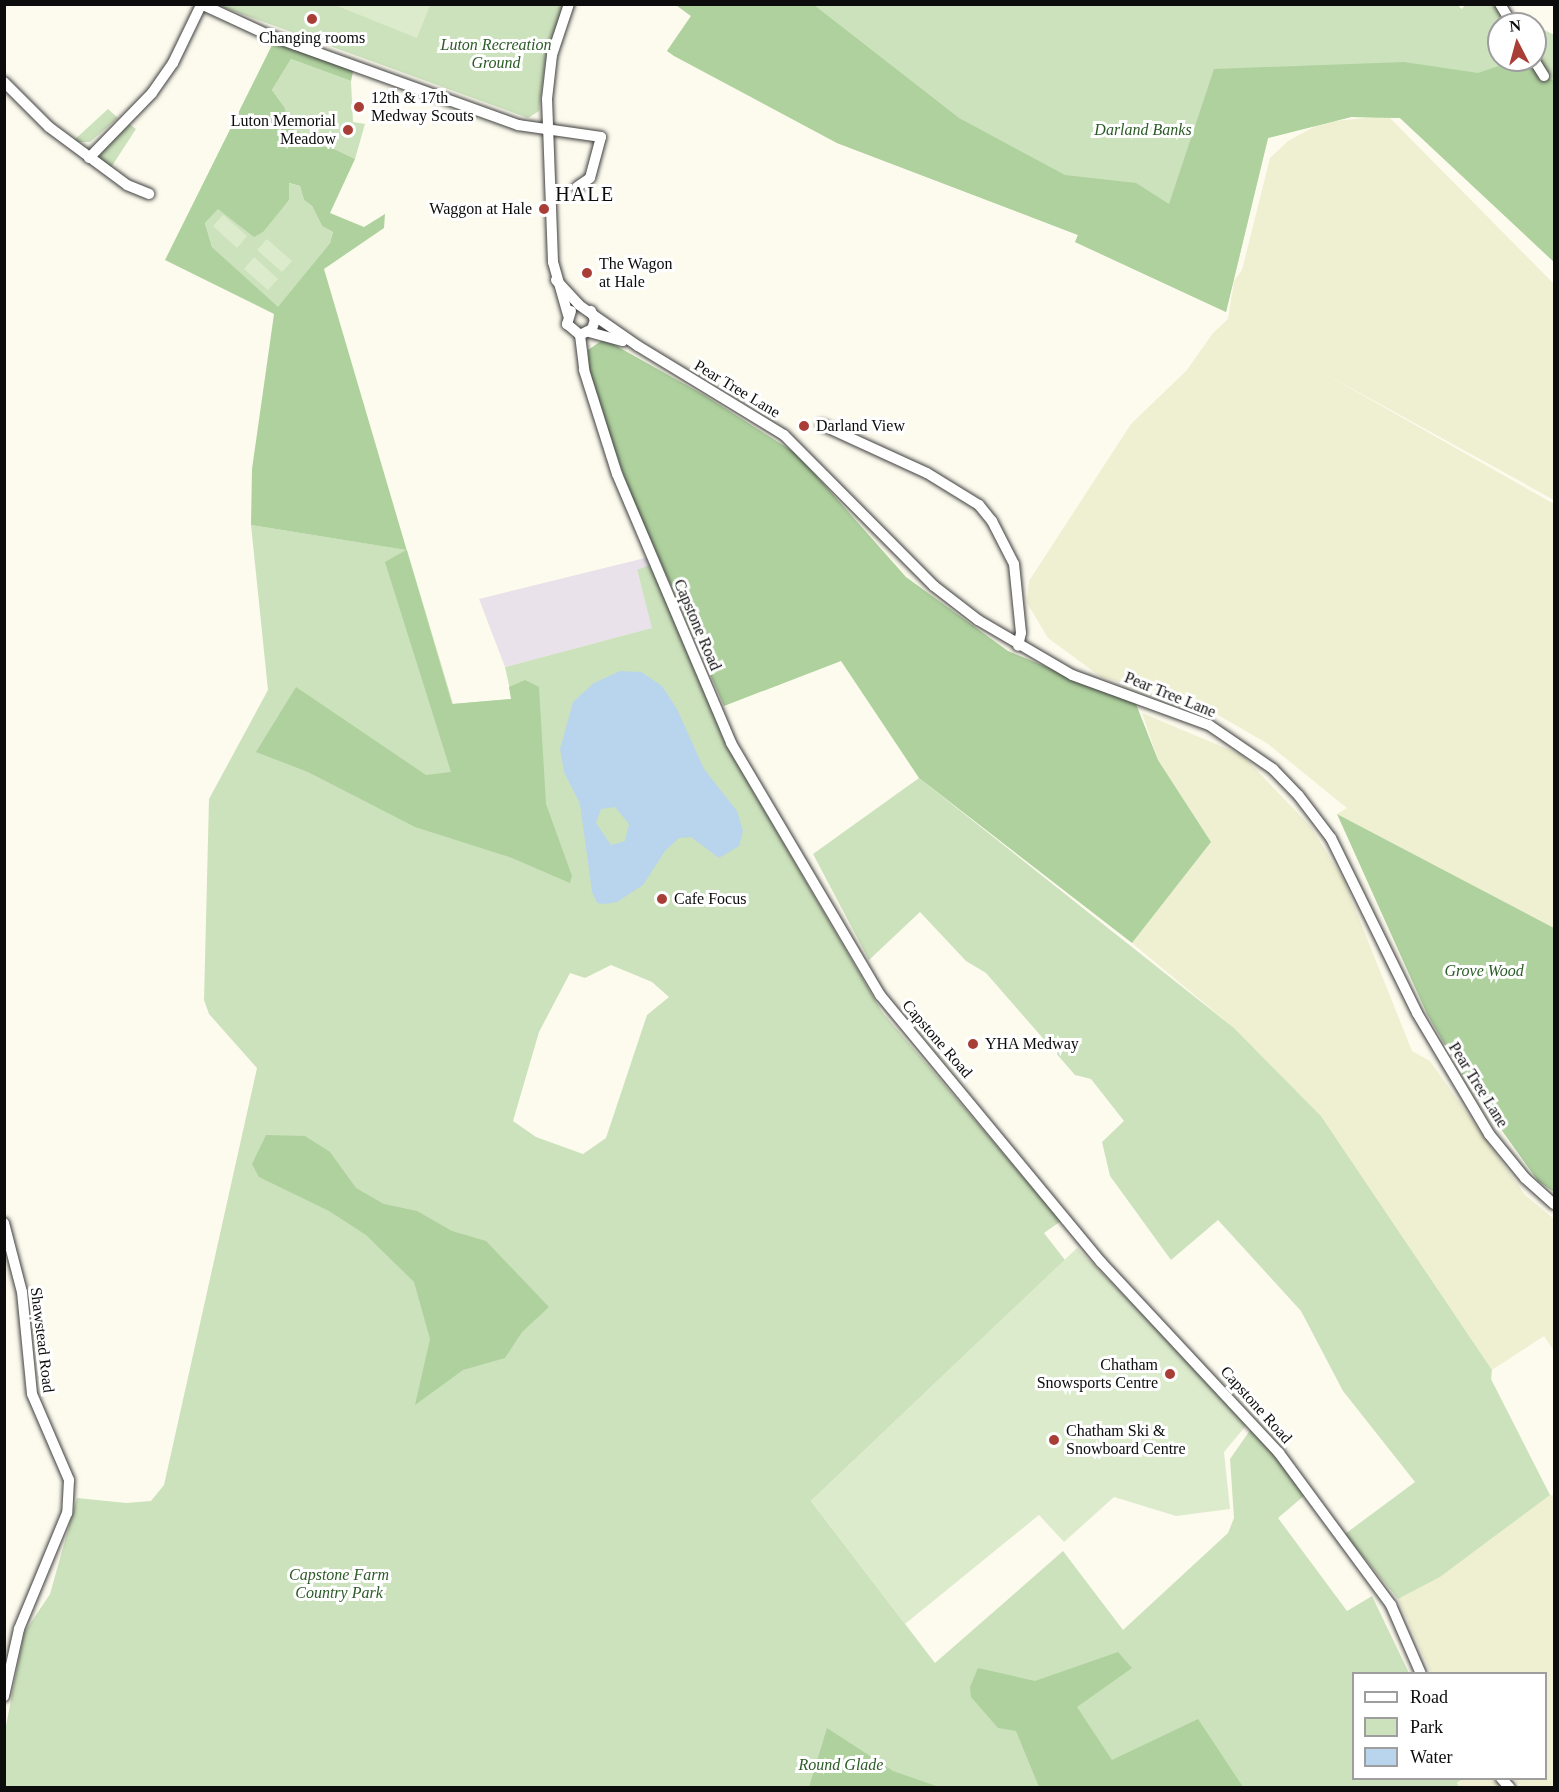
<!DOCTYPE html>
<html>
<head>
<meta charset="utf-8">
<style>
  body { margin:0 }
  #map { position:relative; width:1559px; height:1792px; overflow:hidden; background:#fdfbee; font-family:Georgia,serif }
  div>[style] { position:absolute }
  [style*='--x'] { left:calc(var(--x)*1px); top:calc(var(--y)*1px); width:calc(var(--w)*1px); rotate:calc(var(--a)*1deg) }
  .industrial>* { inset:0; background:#eae2ea }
  .farmland>* { inset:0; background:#efefd1 }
  .green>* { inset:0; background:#cce2bc }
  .forest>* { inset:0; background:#afd19e }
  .pitch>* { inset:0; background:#ddebcd }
  .water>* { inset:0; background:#b9d4ed }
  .roads { filter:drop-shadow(0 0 2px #3f3f3f) drop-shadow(0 0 2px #3f3f3f) }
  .minor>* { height:10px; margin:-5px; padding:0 5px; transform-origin:5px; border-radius:5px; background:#fff }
  .dots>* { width:16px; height:16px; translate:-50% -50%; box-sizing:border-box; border:3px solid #fff; border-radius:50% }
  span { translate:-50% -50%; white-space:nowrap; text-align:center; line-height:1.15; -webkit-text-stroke:6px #fff; paint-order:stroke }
  .poi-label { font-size:16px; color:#0c0c0c }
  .left { translate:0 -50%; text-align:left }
  .right { translate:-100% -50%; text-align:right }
  .park-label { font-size:16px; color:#2b5b26; font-style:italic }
  .street-label { font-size:16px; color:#0c0c0c }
  .quarter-label { font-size:20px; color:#0c0c0c; letter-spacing:1.5px }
  .frame { position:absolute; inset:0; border:6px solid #0c0c0c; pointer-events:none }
  .legend { position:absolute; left:1352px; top:1672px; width:195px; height:108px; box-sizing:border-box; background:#fff; border:2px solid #9e9e9e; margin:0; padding:8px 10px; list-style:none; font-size:18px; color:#0c0c0c }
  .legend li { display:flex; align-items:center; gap:12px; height:30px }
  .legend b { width:30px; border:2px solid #9e9e9e }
  .north { position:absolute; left:1487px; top:12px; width:60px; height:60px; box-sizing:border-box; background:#fff; border:2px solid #9e9e9e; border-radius:50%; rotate:354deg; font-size:16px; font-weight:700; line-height:24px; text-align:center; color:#0c0c0c }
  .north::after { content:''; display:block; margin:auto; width:21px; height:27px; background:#a93e37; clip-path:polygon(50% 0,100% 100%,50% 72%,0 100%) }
</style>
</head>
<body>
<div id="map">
  <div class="industrial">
    <div style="clip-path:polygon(649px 557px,652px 564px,637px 571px,653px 628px,505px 667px,479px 599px)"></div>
  </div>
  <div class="farmland">
    <div style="clip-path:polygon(1388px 116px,1554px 284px,1554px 500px,1320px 371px,1554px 504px,1554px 928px,1337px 814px,1347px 808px,1268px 744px,1194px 701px,1101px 677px,1048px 638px,1027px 603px,1029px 581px,1131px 424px,1187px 370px,1213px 333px,1228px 319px,1234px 281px,1242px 270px,1270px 158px,1288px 141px,1323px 122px)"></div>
    <div style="clip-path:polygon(1142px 713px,1242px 755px,1311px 827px,1344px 881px,1412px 1051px,1430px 1061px,1525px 1195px,1554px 1219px,1554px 1351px,1544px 1336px,1492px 1370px,1321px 1116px,1234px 1028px,1132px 943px,1211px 842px,1158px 760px)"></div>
    <div style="clip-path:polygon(1550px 1495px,1554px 1495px,1554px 1787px,1522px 1787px,1514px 1779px,1546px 1778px,1546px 1674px,1431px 1673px,1398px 1599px,1440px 1577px)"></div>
    <div style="clip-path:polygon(1463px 1779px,1494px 1779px,1504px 1787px,1460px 1787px,1457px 1784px)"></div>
  </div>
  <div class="green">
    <div style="clip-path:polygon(1456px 4px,1462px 9px,1465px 5px,1497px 5px,1534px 24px,1499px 24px,1499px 60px,1535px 60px,1535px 25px,1554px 35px,1554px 262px,1400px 118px,1351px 117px,1268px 138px,1226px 312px,1075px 242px,1078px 235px,837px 143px,667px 51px,691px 16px,676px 5px)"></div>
    <div style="clip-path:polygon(217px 5px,563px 5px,545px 64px,539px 111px,528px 118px)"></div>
    <div style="clip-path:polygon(291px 59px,351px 81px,353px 122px,365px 124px,355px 159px,289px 127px,285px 108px,272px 90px)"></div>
    <div style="clip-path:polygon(108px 109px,118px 118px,90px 142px,72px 142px)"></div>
    <div style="clip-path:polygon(129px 124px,136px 129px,110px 169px,101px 161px,100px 150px)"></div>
    <div style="clip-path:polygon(288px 183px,300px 186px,304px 200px,312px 206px,322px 226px,333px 232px,330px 243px,278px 308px,212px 247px,205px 223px,218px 208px,264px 228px,289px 200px)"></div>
    <div style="clip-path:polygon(evenodd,251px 525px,407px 550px,453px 704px,512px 699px,505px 667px,652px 628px,637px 570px,652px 564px,726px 745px,882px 1012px,1061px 1221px,1044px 1233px,1065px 1260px,811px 1501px,935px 1663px,1063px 1551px,1123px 1630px,1228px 1533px,1234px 1518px,1230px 1459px,1253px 1426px,1305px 1495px,1278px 1518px,1347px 1611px,1372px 1596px,1409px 1673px,1354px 1674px,1354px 1778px,1463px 1779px,1457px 1783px,1460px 1788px,5px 1788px,5px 1731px,24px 1633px,50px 1594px,77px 1498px,126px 1503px,151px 1501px,164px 1485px,257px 1068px,209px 1014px,204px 1000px,209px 799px,268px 690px,251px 525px,611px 965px,652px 982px,669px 997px,647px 1015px,606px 1138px,583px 1154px,536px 1137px,513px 1121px,539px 1032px,570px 973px,585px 978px,611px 965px)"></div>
    <div style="clip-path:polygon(919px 778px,1234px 1028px,1321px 1116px,1492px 1370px,1491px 1379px,1550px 1495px,1440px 1577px,1398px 1599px,1345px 1534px,1415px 1482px,1343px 1391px,1301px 1311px,1218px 1220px,1171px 1260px,1110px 1176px,1102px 1142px,1124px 1121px,1091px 1079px,1075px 1075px,986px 973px,966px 961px,920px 912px,869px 960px,813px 854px)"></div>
  </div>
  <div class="forest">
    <div style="clip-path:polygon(676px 5px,814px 5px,959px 118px,1065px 175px,1136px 183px,1169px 204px,1214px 69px,1404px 62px,1478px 73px,1516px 60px,1554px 81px,1554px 262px,1400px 118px,1351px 117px,1268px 138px,1226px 312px,1075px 242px,1078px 235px,837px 143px,674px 56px,667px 51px,691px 16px)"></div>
    <div style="clip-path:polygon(evenodd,274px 41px,354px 67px,351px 81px,291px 59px,272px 90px,285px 108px,289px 127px,355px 159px,330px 213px,364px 227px,385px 214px,384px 228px,324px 269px,452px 704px,511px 699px,509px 687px,525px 680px,539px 687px,546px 804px,572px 876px,570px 883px,512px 858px,415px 827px,308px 772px,256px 752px,296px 687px,426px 775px,451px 772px,385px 562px,406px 550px,251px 525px,252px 469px,274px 314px,165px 260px,274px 41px,289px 183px,300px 186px,304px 200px,312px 206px,322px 226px,333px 232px,330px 243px,278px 307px,212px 247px,205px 223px,218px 209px,254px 237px,263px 232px,289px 200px,289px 183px)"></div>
    <div style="clip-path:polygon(604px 339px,704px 395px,797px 454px,906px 577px,1008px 651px,1136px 704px,1158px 760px,1211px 842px,1132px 943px,919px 778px,841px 661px,724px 706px,631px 495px,589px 378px,588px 350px)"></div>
    <div style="clip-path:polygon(1337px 814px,1554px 928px,1554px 1192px,1538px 1181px,1463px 1076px,1427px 1014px)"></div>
    <div style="clip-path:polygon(266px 1135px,305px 1136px,330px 1152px,356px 1188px,384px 1204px,417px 1211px,452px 1231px,486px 1241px,549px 1307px,522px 1332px,505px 1358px,463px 1370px,415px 1405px,430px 1339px,414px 1282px,366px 1235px,329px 1211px,259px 1177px,252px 1164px)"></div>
    <div style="clip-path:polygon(1118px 1652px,1132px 1668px,1077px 1707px,1112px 1760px,1198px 1719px,1243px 1787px,1039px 1787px,1016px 1731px,998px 1728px,971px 1697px,970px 1687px,978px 1668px,1035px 1681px)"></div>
    <div style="clip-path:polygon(827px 1728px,893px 1771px,939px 1787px,809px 1787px)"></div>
  </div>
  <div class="pitch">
    <div style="clip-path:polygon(335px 5px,430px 5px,417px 38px)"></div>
    <div style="clip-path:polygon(223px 215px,247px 236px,237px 248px,213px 226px)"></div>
    <div style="clip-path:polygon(267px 239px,292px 261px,282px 272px,257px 250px)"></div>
    <div style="clip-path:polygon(254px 257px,278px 279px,268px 290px,244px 269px)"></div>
    <div style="clip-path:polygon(1077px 1248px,1249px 1422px,1224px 1452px,1230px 1509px,1176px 1516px,1114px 1497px,1064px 1542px,1039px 1515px,905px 1624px,811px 1501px)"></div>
  </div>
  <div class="water">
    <div style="clip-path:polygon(evenodd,620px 671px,641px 672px,662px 686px,677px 709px,704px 769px,737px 811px,743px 831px,739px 846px,719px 858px,691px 837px,679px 838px,665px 851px,643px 885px,617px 902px,605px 904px,597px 903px,592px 892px,580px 804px,564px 772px,560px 749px,573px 702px,594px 683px,620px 671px,615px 807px,629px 824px,625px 841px,611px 845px,596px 823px,601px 809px,615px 807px)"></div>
  </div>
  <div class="roads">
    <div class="minor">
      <div style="--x:201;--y:4;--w:74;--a:24.8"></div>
      <div style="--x:268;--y:35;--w:266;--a:19.8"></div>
      <div style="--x:518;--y:125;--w:84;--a:8.2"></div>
      <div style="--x:601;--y:137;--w:42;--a:105"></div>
      <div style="--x:590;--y:178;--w:16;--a:145"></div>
      <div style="--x:1500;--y:4;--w:23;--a:59"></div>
      <div style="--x:1534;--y:60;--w:19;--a:58"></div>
      <div style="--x:4;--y:82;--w:64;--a:45"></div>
      <div style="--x:49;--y:127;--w:97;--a:36.6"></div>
      <div style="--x:127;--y:185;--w:24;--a:22"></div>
      <div style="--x:89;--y:158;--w:91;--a:-45.9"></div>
      <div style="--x:152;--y:93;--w:37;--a:-55"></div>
      <div style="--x:173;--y:63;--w:64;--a:-64.2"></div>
      <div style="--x:556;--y:280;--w:34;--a:47"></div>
      <div style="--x:579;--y:305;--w:72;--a:34.8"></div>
      <div style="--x:638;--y:346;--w:171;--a:31.4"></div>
      <div style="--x:784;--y:435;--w:213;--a:45.2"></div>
      <div style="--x:934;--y:586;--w:56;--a:37.7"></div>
      <div style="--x:978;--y:620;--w:109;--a:30.3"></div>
      <div style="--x:1072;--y:675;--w:146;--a:20.1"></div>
      <div style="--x:1209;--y:725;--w:78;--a:34.5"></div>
      <div style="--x:1273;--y:769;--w:37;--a:46"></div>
      <div style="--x:1299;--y:796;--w:53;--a:52.7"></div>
      <div style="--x:1331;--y:838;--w:195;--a:63.8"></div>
      <div style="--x:1417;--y:1013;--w:141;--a:59.2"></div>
      <div style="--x:1489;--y:1134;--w:57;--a:50.7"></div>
      <div style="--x:1525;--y:1178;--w:39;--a:42"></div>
      <div style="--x:571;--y:311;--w:14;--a:107"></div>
      <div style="--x:567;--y:324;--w:17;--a:40"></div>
      <div style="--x:580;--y:335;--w:13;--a:-27"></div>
      <div style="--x:592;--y:329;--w:9;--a:-72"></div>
      <div style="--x:595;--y:320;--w:10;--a:-114"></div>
      <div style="--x:568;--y:315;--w:55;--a:-105.8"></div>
      <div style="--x:553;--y:262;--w:163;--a:-92.1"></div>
      <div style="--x:547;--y:99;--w:44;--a:-83.5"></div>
      <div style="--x:552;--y:55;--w:54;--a:-71.6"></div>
      <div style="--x:589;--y:332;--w:35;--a:15"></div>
      <div style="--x:580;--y:335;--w:35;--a:83"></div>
      <div style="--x:584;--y:370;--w:109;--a:72.4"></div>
      <div style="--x:617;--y:474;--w:292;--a:67"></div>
      <div style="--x:731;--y:743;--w:293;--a:59.4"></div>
      <div style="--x:880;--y:995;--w:347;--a:50.4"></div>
      <div style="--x:1101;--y:1262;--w:261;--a:47"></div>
      <div style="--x:1279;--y:1453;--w:189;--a:53.6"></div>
      <div style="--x:1391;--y:1605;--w:75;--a:66.5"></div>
      <div style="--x:822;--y:425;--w:115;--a:24.6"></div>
      <div style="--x:927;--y:473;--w:61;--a:31.6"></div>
      <div style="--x:979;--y:505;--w:21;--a:51"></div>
      <div style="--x:992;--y:521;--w:48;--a:62.9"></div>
      <div style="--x:1014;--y:564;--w:69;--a:84.2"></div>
      <div style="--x:1021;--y:633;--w:13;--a:103"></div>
      <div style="--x:4;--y:1223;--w:71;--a:75.4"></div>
      <div style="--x:22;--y:1292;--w:102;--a:84.4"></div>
      <div style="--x:32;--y:1394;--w:94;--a:66.7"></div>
      <div style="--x:69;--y:1480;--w:33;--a:93"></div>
      <div style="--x:67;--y:1513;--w:126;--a:112.5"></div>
      <div style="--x:19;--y:1629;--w:69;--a:102.6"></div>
      <div style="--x:1501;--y:1778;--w:13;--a:48"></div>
    </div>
  </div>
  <div class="dots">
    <div style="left:312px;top:19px;background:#a93e37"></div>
    <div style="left:359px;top:107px;background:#a93e37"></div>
    <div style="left:348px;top:130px;background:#a93e37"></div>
    <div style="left:544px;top:209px;background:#a93e37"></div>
    <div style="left:587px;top:273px;background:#a93e37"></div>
    <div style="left:804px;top:426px;background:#a93e37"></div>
    <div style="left:662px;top:899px;background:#a93e37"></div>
    <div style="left:973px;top:1044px;background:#a93e37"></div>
    <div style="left:1170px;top:1374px;background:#a93e37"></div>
    <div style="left:1054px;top:1440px;background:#a93e37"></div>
  </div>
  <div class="poi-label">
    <span style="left:312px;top:38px">Changing rooms</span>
    <span class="left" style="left:371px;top:107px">12th &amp; 17th<br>Medway Scouts</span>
    <span class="right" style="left:336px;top:130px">Luton Memorial<br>Meadow</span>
    <span class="right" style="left:532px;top:209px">Waggon at Hale</span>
    <span class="left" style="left:599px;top:273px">The Wagon<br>at Hale</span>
    <span class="left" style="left:816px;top:426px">Darland View</span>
    <span class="left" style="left:674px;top:899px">Cafe Focus</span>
    <span class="left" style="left:985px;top:1044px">YHA Medway</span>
    <span class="right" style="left:1158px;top:1374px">Chatham<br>Snowsports Centre</span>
    <span class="left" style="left:1066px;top:1440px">Chatham Ski &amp;<br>Snowboard Centre</span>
  </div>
  <div class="park-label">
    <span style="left:496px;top:54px">Luton Recreation<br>Ground</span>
    <span style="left:1143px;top:130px">Darland Banks</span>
    <span style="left:1484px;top:971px">Grove Wood</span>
    <span style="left:339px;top:1584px">Capstone Farm<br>Country Park</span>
    <span style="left:841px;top:1765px">Round Glade</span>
  </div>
  <div class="street-label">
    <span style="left:737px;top:389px;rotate:31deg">Pear Tree Lane</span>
    <span style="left:697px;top:625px;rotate:67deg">Capstone Road</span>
    <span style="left:1170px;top:695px;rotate:22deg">Pear Tree Lane</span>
    <span style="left:937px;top:1039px;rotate:49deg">Capstone Road</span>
    <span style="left:1478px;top:1085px;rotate:58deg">Pear Tree Lane</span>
    <span style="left:42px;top:1340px;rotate:83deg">Shawstead Road</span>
    <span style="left:1256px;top:1405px;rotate:48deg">Capstone Road</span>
  </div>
  <div class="quarter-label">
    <span style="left:585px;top:194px">HALE</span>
  </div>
  <div class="frame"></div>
  <ul class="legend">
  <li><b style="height:8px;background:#fff"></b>Road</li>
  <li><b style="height:16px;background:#cce2bc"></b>Park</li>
  <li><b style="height:16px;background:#b9d4ed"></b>Water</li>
  </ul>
  <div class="north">N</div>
</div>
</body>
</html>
